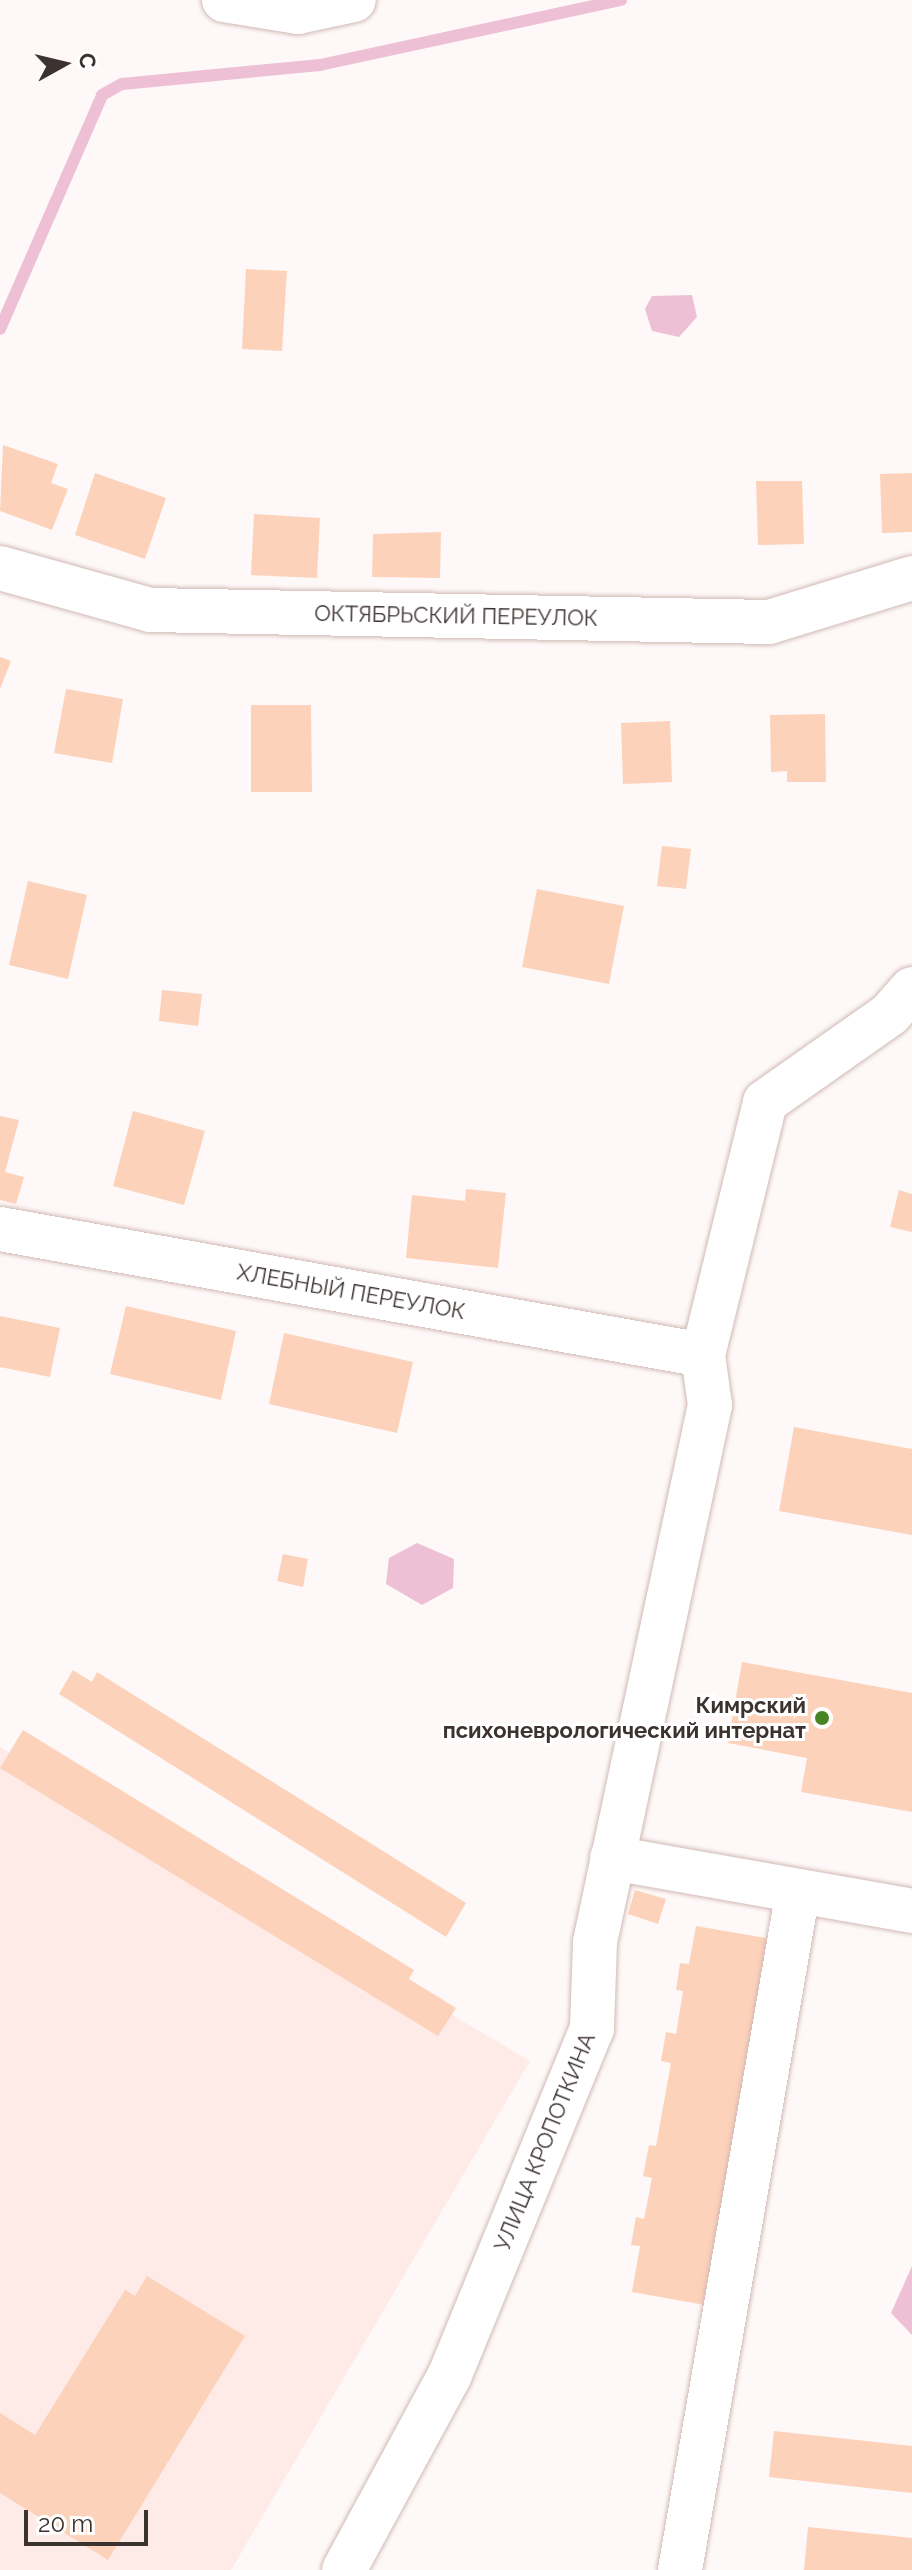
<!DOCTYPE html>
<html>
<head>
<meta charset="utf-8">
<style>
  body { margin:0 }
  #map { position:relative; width:912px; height:2570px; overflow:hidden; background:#fef9f8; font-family:Raleway,sans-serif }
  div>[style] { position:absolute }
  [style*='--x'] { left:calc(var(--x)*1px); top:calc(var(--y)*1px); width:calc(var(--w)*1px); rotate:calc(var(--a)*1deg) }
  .built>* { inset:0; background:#feeae6 }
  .water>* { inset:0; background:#eec0d6 }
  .stream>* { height:12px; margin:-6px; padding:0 6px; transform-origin:6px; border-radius:6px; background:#eec0d6 }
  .building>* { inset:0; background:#fdd2ba }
  .roads { filter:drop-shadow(0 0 2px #d0b9b5) drop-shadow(0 0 2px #d0b9b5) }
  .minor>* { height:44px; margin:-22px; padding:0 22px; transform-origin:22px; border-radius:22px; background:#fff }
  .dots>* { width:22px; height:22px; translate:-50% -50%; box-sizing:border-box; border:4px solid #fff; border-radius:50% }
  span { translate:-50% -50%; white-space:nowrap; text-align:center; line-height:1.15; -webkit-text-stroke:6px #fff; paint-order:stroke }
  .street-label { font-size:22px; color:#3c3331 }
  .poi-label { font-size:22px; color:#3c3331; font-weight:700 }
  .right { translate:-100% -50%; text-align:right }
  .north { position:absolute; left:24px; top:24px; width:80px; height:80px; -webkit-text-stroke:6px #fff; paint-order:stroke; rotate:82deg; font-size:22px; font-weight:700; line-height:32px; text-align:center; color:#3c3331 }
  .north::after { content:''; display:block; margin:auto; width:28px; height:36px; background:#3c3331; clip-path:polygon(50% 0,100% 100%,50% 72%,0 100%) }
  .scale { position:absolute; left:24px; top:2510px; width:124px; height:36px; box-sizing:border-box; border:4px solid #3c3331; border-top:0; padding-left:10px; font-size:24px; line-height:28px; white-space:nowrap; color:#3c3331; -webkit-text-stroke:6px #fff; paint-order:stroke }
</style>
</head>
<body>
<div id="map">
  <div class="built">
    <div style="clip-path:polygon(0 1747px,530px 2061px,231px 2570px,0 2570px)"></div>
  </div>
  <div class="water">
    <div style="clip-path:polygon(692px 295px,697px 317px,679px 337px,652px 331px,645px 309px,652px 296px)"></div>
    <div style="clip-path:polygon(417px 1543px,454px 1559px,453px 1588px,422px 1605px,386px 1584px,389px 1558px)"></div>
    <div style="clip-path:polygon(912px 2266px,912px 2335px,891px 2313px)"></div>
  </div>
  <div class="stream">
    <div style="--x:0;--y:329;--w:255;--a:-66.4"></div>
    <div style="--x:102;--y:95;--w:23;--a:-29"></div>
    <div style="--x:122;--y:84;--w:199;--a:-5.5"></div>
    <div style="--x:320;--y:65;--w:308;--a:-12.2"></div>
  </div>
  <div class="building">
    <div style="clip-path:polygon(246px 269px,287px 271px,282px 351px,242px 349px)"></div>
    <div style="clip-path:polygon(3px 445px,58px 464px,51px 483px,68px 489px,52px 530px,0 511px)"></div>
    <div style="clip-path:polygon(95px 473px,166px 498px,145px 559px,75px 535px)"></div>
    <div style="clip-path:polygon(912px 473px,912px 532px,882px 533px,880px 474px)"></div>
    <div style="clip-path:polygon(756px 481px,802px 481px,804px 544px,758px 545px)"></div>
    <div style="clip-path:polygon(254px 514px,320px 518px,317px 578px,251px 575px)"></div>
    <div style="clip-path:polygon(441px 532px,440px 578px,372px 577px,373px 534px)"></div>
    <div style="clip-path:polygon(0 657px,11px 661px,0 689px)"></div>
    <div style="clip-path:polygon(66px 689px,123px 699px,112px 763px,54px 753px)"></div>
    <div style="clip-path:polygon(251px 705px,311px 705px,312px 792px,251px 792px)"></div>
    <div style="clip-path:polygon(825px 714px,826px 782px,787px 782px,787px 771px,771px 772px,770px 715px)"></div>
    <div style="clip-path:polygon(670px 721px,672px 782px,623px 784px,621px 723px)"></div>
    <div style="clip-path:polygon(662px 846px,691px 849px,686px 889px,657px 886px)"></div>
    <div style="clip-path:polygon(28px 881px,87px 895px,68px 979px,9px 965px)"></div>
    <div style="clip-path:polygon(537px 889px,624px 906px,609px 984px,522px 967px)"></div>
    <div style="clip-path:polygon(162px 990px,202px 994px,198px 1026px,159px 1021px)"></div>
    <div style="clip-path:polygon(133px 1111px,205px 1131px,184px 1205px,113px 1186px)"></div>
    <div style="clip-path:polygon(0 1116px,19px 1120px,5px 1172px,24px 1177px,16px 1204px,0 1200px)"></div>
    <div style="clip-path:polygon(466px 1189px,506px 1193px,498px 1268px,406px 1258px,412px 1195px,465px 1201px)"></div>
    <div style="clip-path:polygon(899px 1190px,912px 1194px,912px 1232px,890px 1227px)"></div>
    <div style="clip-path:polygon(126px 1306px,236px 1331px,221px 1400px,110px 1374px)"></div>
    <div style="clip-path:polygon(0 1316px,60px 1328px,50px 1377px,0 1367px)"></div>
    <div style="clip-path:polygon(284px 1333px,413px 1362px,397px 1433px,269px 1404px)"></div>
    <div style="clip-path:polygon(794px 1427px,912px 1449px,912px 1535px,779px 1511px)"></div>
    <div style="clip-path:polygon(283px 1554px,308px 1559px,303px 1587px,277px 1581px)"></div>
    <div style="clip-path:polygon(742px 1662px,912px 1693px,912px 1812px,801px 1792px,807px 1758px,728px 1743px)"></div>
    <div style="clip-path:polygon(73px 1670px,92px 1682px,97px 1672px,466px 1903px,446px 1937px,59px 1694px)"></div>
    <div style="clip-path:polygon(23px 1730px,414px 1970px,409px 1979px,456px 2008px,438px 2036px,0 1768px)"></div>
    <div style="clip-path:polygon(635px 1890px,666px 1899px,658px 1924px,628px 1914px)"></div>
    <div style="clip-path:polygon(696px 1926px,771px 1939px,705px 2305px,632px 2292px,640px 2246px,631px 2245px,636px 2217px,644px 2219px,652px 2178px,643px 2176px,649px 2145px,656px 2146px,671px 2063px,661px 2061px,666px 2032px,676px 2034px,683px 1991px,676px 1990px,680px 1963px,689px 1964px)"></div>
    <div style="clip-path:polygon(147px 2276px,245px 2336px,108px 2560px,0 2493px,0 2413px,35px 2435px,125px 2290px,135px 2296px)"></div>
    <div style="clip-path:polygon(774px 2431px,912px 2446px,912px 2493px,769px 2477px)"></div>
    <div style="clip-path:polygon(808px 2527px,912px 2538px,912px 2570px,804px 2570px)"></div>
  </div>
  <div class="roads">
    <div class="minor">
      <div style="--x:224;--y:0;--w:75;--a:9.2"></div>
      <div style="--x:298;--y:12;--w:57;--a:-12.1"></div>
      <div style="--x:0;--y:568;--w:156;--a:15.6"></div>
      <div style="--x:150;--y:610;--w:619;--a:1.11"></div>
      <div style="--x:769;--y:622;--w:150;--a:-17.1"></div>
      <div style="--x:0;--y:1229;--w:714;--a:10.16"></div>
      <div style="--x:612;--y:1858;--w:305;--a:10"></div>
      <div style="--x:344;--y:2570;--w:220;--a:-61.5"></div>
      <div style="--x:449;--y:2377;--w:376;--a:-67.7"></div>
      <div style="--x:592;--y:2029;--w:87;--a:-88"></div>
      <div style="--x:595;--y:1942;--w:549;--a:-77.91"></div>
      <div style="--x:710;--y:1405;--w:50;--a:-98"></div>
      <div style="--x:703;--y:1355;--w:260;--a:-76.2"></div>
      <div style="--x:765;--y:1102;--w:153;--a:-35.1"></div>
      <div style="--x:890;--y:1014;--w:33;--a:-49"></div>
      <div style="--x:680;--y:2570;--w:689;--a:-80.14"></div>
    </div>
  </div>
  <div class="dots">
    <div style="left:822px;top:1718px;background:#478524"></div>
  </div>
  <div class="street-label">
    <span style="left:456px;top:616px;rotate:1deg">ОКТЯБРЬСКИЙ ПЕРЕУЛОК</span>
    <span style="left:351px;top:1292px;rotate:10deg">ХЛЕБНЫЙ ПЕРЕУЛОК</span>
    <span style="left:545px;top:2142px;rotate:-68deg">УЛИЦА КРОПОТКИНА</span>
  </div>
  <div class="poi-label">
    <span class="right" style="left:806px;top:1718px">Кимрский<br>психоневрологический интернат</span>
  </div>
  <div class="north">С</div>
  <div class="scale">20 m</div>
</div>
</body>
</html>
